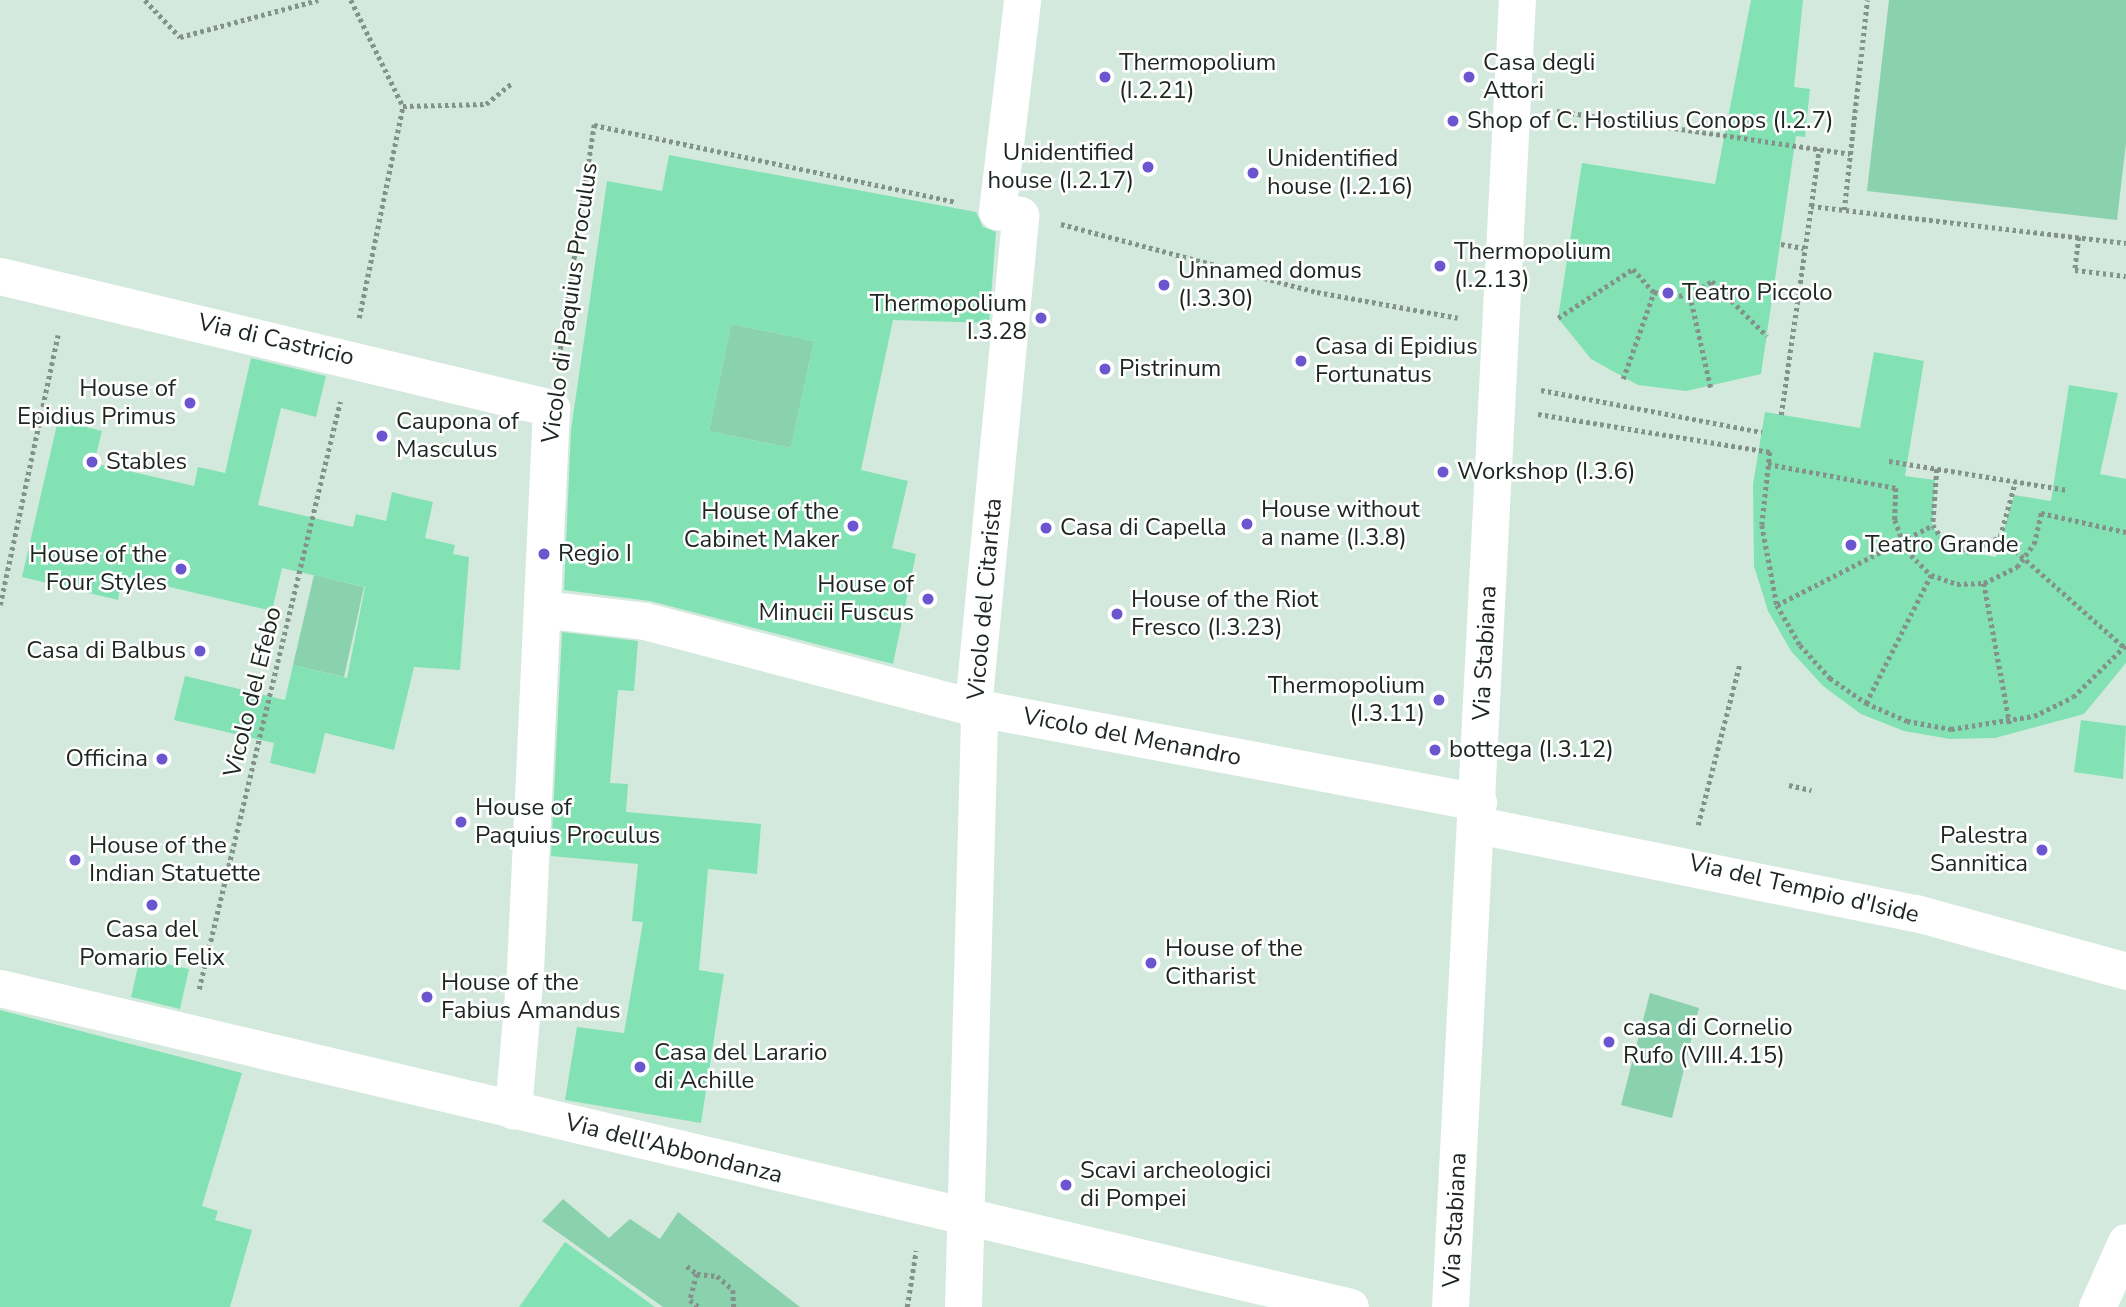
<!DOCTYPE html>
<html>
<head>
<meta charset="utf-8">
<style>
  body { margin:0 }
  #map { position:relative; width:2126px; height:1307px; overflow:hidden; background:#d4e9de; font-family:"Nunito Sans",sans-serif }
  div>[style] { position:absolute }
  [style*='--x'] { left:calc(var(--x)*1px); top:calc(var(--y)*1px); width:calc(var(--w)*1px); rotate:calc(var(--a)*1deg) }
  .green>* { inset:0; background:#8ad1ad }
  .building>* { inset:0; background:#83e2b4 }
  .path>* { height:4.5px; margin-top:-2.25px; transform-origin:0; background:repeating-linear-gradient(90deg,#83928a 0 3.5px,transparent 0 7px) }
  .pedestrian>* { height:37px; margin:-18.5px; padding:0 18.5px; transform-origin:18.5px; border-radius:18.5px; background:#fff }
  .dots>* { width:19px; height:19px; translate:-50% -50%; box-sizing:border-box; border:4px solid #fff; border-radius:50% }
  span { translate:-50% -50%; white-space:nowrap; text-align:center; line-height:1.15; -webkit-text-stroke:5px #fff; paint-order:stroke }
  .poi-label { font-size:24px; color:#1e2622 }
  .left { translate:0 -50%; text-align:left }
  .right { translate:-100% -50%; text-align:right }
  .street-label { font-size:24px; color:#1e2622 }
</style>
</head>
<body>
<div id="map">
  <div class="green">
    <div style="clip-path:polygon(1889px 0,2126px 0,2126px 143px,2117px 220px,1867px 191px)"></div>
    <div style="clip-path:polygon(731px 324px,814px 341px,791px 448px,709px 431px)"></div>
    <div style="clip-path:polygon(314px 575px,364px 587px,344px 677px,293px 665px)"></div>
    <div style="clip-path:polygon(1650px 993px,1699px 1008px,1672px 1118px,1621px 1105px)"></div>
    <div style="clip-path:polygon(563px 1199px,609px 1238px,630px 1219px,660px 1239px,678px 1212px,800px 1307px,663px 1307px,542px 1221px)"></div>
  </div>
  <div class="building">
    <div style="clip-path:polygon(1751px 0,1803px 0,1794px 87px,1810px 89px,1805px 137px,1796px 136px,1761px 374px,1686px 391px,1638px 385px,1591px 359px,1558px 318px,1582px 163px,1715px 184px)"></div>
    <div style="clip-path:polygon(evenodd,669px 155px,976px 212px,983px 227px,996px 232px,989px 323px,893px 320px,861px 470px,908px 481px,892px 548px,916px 554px,893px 664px,650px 601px,564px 590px,571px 430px,607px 181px,662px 191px,669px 155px,731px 324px,814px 341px,791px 448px,709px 431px,731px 324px)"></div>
    <div style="clip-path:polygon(1874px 352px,1924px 361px,1905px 476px,1935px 480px,1932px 527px,1955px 549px,1996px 557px,2014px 495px,2051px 501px,2069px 385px,2118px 393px,2100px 474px,2126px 479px,2126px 663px,2084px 714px,1995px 738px,1950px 739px,1904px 731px,1861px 714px,1823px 686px,1791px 651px,1768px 611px,1754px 566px,1753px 484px,1765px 412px,1860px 428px)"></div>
    <div style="clip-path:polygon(251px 358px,326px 376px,316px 417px,281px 408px,258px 505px,353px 527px,356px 514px,386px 521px,392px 492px,411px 497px,433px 502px,425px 538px,455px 545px,453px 554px,469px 557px,460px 670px,414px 667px,394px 750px,325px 733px,315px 774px,270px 763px,274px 743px,174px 720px,185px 676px,285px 700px,293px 665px,347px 678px,365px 587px,282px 568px,272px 611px,123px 576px,118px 600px,22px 577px,58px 420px,102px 431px,94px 463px,194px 486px,198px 467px,225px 473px)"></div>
    <div style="clip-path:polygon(562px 632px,638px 641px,634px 691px,618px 690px,610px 783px,628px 784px,626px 812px,761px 824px,757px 874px,708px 869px,699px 970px,724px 974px,701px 1123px,565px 1100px,577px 1027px,624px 1033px,643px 922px,632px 921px,638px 864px,551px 856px)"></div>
    <div style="clip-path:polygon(2081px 720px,2126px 726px,2123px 779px,2074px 772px)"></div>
    <div style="clip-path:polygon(140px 958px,189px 969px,180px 1009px,131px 997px)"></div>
    <div style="clip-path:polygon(0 1010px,242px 1073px,202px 1206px,218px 1211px,215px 1220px,252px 1230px,230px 1307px,0 1307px)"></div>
    <div style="clip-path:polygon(565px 1242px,655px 1307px,519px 1307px)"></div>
  </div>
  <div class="path">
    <div style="--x:145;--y:0;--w:51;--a:46.6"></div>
    <div style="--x:180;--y:37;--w:143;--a:-15"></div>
    <div style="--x:351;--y:0;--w:118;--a:63.9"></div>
    <div style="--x:403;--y:106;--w:83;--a:-1.4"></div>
    <div style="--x:486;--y:104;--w:33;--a:-39"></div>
    <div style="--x:1557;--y:111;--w:296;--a:8.3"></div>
    <div style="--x:1811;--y:206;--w:58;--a:-82"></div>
    <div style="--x:1844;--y:210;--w:211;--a:-83.7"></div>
    <div style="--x:1061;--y:224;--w:265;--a:14.9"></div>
    <div style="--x:1317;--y:292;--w:143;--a:10.4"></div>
    <div style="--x:2079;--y:237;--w:33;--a:97"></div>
    <div style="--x:2075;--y:270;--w:51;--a:6.7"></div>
    <div style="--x:1781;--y:244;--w:23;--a:10"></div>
    <div style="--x:1690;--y:295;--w:95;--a:77.3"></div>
    <div style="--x:359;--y:318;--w:217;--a:-78.3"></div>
    <div style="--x:1558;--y:318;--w:90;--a:-33.2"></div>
    <div style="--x:1633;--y:269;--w:31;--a:48"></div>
    <div style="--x:1654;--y:292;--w:18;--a:13"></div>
    <div style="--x:1672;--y:296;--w:18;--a:-3"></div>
    <div style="--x:1690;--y:295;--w:26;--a:-32"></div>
    <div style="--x:1712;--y:281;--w:78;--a:45"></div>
    <div style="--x:558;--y:363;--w:241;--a:-81.4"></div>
    <div style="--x:594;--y:125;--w:370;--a:12"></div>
    <div style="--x:1623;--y:379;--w:92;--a:-70.4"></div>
    <div style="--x:1541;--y:390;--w:225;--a:10.8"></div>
    <div style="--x:1538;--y:414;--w:235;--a:9.3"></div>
    <div style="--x:1770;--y:452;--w:73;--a:96.3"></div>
    <div style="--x:1762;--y:525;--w:81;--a:79.4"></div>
    <div style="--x:1777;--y:605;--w:46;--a:60.1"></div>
    <div style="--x:1800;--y:645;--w:45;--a:47.7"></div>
    <div style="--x:1830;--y:678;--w:44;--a:34.8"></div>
    <div style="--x:1866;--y:703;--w:45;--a:23.7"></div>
    <div style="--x:1907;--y:721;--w:45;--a:10.3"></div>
    <div style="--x:1951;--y:729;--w:84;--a:-8.9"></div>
    <div style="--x:2034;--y:716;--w:43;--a:-26"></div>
    <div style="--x:2073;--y:697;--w:74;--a:-44.5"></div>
    <div style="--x:1781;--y:415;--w:211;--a:-81.8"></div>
    <div style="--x:1811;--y:206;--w:317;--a:6.7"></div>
    <div style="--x:1889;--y:461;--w:181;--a:9.2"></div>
    <div style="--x:1768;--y:464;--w:130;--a:10.6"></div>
    <div style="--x:1896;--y:488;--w:32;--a:92"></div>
    <div style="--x:1895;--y:520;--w:32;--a:70"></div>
    <div style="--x:1906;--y:550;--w:35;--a:45"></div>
    <div style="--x:1931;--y:575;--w:28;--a:19"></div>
    <div style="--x:1957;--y:584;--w:27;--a:-2"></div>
    <div style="--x:1984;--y:583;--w:37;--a:-26"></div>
    <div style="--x:2017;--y:567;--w:29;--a:-54"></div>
    <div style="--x:2034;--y:544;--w:32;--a:-77"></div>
    <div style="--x:2041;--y:513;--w:87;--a:12.6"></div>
    <div style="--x:1937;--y:469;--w:56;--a:94.1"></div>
    <div style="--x:1933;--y:525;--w:18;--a:56"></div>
    <div style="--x:1943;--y:540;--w:29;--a:25"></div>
    <div style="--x:1969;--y:552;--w:34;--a:-26"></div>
    <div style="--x:2000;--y:537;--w:57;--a:-74.7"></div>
    <div style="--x:2000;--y:537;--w:166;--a:41.6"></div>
    <div style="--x:1984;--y:583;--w:143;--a:79.6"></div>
    <div style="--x:0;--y:605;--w:276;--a:-77.9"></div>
    <div style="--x:1777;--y:605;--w:175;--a:-27.1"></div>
    <div style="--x:1866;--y:703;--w:144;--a:-63.1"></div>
    <div style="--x:1789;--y:785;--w:23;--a:13"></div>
    <div style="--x:1698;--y:825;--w:167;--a:-75.5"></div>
    <div style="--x:199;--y:989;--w:604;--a:-76.49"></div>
    <div style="--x:687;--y:1266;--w:13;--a:39"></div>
    <div style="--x:697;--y:1274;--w:20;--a:6"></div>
    <div style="--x:717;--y:1276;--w:21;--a:41"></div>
    <div style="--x:733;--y:1290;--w:17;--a:87"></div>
    <div style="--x:697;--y:1274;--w:27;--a:105"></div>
    <div style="--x:690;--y:1300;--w:11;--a:38"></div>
    <div style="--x:907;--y:1307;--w:57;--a:-80.9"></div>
  </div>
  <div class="pedestrian">
    <div style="--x:0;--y:276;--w:567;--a:13.47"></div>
    <div style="--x:551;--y:408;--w:563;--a:92.65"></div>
    <div style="--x:525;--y:970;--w:141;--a:94.9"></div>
    <div style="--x:542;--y:609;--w:104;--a:6.6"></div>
    <div style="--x:645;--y:621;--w:339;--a:14.7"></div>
    <div style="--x:973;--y:707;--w:514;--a:10.65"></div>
    <div style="--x:1478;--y:825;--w:447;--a:11.4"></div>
    <div style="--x:1916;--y:913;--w:218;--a:15.4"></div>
    <div style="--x:0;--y:988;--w:1387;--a:13.29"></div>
    <div style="--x:963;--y:1307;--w:586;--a:-88.44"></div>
    <div style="--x:979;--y:721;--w:15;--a:-113"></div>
    <div style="--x:973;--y:707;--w:494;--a:-84.5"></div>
    <div style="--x:1020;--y:215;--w:23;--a:-170"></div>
    <div style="--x:997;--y:211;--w:212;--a:-83.2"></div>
    <div style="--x:1450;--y:1307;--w:1309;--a:-87.07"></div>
    <div style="--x:2097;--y:1307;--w:71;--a:-66"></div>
  </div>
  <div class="dots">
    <div style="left:1105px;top:77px;background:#6b56d0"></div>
    <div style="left:1469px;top:77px;background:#6b56d0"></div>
    <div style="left:1453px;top:121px;background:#6b56d0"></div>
    <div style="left:1148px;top:167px;background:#6b56d0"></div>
    <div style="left:1253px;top:173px;background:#6b56d0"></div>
    <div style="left:1440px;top:266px;background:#6b56d0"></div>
    <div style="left:1164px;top:285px;background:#6b56d0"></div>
    <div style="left:1668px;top:293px;background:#6b56d0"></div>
    <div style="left:1041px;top:318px;background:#6b56d0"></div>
    <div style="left:1301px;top:361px;background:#6b56d0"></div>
    <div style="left:1105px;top:369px;background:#6b56d0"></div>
    <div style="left:190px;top:403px;background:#6b56d0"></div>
    <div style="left:382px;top:436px;background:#6b56d0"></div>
    <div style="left:92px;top:462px;background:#6b56d0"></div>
    <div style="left:1443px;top:472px;background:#6b56d0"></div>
    <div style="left:1247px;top:524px;background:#6b56d0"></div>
    <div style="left:853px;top:526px;background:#6b56d0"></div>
    <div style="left:1046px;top:528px;background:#6b56d0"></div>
    <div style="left:1851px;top:545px;background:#6b56d0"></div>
    <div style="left:544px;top:554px;background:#6b56d0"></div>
    <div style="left:181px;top:569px;background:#6b56d0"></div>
    <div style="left:928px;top:599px;background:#6b56d0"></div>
    <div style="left:1117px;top:614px;background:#6b56d0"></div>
    <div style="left:200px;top:651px;background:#6b56d0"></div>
    <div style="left:1439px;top:700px;background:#6b56d0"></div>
    <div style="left:1435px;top:750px;background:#6b56d0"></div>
    <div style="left:162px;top:759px;background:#6b56d0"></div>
    <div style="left:461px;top:822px;background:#6b56d0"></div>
    <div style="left:2042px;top:850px;background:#6b56d0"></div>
    <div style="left:75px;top:860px;background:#6b56d0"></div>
    <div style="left:152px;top:905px;background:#6b56d0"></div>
    <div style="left:1151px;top:963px;background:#6b56d0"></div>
    <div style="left:427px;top:997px;background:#6b56d0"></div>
    <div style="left:1609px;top:1042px;background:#6b56d0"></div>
    <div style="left:640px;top:1067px;background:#6b56d0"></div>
    <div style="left:1066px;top:1185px;background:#6b56d0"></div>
  </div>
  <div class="poi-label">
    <span class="left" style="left:1119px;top:77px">Thermopolium<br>(I.2.21)</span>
    <span class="left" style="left:1483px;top:77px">Casa degli<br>Attori</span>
    <span class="left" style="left:1467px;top:121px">Shop of C. Hostilius Conops (I.2.7)</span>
    <span class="right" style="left:1134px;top:167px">Unidentified<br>house (I.2.17)</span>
    <span class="left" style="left:1267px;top:173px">Unidentified<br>house (I.2.16)</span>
    <span class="left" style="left:1454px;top:266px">Thermopolium<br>(I.2.13)</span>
    <span class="left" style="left:1178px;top:285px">Unnamed domus<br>(I.3.30)</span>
    <span class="left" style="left:1682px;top:293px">Teatro Piccolo</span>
    <span class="right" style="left:1027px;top:318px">Thermopolium<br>I.3.28</span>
    <span class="left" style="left:1315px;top:361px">Casa di Epidius<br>Fortunatus</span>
    <span class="left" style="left:1119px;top:369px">Pistrinum</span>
    <span class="right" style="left:176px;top:403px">House of<br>Epidius Primus</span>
    <span class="left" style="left:396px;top:436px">Caupona of<br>Masculus</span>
    <span class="left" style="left:106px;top:462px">Stables</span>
    <span class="left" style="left:1457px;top:472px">Workshop (I.3.6)</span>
    <span class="left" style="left:1261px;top:524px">House without<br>a name (I.3.8)</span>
    <span class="right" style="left:839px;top:526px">House of the<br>Cabinet Maker</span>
    <span class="left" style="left:1060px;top:528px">Casa di Capella</span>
    <span class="left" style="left:1865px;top:545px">Teatro Grande</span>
    <span class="left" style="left:558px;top:554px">Regio I</span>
    <span class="right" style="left:167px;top:569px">House of the<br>Four Styles</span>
    <span class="right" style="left:914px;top:599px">House of<br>Minucii Fuscus</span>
    <span class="left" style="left:1131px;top:614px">House of the Riot<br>Fresco (I.3.23)</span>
    <span class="right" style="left:186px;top:651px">Casa di Balbus</span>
    <span class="right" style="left:1425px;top:700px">Thermopolium<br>(I.3.11)</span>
    <span class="left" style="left:1449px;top:750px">bottega (I.3.12)</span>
    <span class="right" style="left:148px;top:759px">Officina</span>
    <span class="left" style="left:475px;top:822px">House of<br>Paquius Proculus</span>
    <span class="right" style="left:2028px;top:850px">Palestra<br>Sannitica</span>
    <span class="left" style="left:89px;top:860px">House of the<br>Indian Statuette</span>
    <span style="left:152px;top:944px">Casa del<br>Pomario Felix</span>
    <span class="left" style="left:1165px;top:963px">House of the<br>Citharist</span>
    <span class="left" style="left:441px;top:997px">House of the<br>Fabius Amandus</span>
    <span class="left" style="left:1623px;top:1042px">casa di Cornelio<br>Rufo (VIII.4.15)</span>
    <span class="left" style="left:654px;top:1067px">Casa del Larario<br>di Achille</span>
    <span class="left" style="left:1080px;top:1185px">Scavi archeologici<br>di Pompei</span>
  </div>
  <div class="street-label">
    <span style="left:570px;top:303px;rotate:-82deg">Vicolo di Paquius Proculus</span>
    <span style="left:276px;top:340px;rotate:13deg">Via di Castricio</span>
    <span style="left:985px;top:599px;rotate:-85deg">Vicolo del Citarista</span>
    <span style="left:1485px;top:653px;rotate:-87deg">Via Stabiana</span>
    <span style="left:253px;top:692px;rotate:-76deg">Vicolo del Efebo</span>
    <span style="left:1132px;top:737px;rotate:11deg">Vicolo del Menandro</span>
    <span style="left:1804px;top:889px;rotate:13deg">Via del Tempio d'Iside</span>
    <span style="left:674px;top:1149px;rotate:14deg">Via dell'Abbondanza</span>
    <span style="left:1455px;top:1220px;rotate:-87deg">Via Stabiana</span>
  </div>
</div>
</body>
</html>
